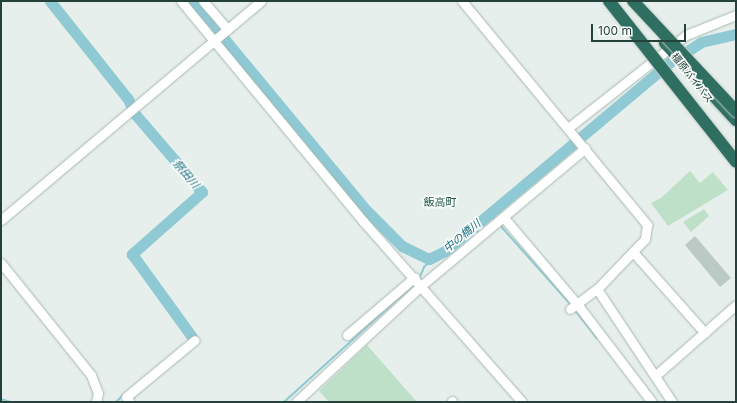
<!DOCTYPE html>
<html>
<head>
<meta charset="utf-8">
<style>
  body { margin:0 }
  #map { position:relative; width:737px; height:403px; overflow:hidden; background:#e6efeb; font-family:Inter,"Noto Sans JP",sans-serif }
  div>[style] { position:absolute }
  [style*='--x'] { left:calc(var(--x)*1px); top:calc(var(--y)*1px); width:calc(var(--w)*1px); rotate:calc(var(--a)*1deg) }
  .green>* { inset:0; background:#bfe0c8 }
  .stream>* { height:2px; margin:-1px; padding:0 1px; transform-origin:1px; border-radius:1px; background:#8ec9d4 }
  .river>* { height:11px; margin:-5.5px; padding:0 5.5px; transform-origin:5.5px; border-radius:5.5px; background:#8ec9d4 }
  .building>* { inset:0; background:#bbcac4 }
  .roads { filter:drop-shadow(0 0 1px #a8b8b2) drop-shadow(0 0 1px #a8b8b2) }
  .minor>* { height:9px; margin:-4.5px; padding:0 4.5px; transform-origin:4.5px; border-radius:4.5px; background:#fff }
  .highway>* { height:12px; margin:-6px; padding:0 6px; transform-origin:6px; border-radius:6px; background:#2f6f62 }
  .bridges { filter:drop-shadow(0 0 1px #c2cac8) drop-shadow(0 0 1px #c2cac8) }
  .highway-bridge>* { height:12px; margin:-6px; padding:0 6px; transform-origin:6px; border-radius:6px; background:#2f6f62 }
  span { translate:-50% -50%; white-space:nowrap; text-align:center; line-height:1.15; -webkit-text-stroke:3.5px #f7fbf9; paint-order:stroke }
  .street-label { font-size:10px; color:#24423a }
  .water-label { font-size:11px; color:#1c6f80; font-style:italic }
  .neighbourhood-label { font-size:11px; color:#1f5548 }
  .frame { position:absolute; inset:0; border:2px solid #24423a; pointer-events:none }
  .scale { position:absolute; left:591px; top:24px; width:95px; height:18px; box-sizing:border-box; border:2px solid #24423a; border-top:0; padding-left:5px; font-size:12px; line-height:14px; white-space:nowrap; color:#24423a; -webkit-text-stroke:3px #f7fbf9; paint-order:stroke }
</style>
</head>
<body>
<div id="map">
  <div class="green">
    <div style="clip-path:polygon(690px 171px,700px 183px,713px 172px,728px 190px,668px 226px,651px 203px,661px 198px)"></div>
    <div style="clip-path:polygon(704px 209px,709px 216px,691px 232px,683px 222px)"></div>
    <div style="clip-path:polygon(367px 345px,417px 402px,329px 402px,319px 391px)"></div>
  </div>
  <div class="stream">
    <div style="--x:490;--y:214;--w:8;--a:50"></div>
    <div style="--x:498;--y:223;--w:110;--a:48.3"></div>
    <div style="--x:419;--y:279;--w:13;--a:-67"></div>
    <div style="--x:424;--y:267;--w:13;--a:-42"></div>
    <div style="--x:574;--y:309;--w:37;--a:52"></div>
    <div style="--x:1;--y:399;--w:9;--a:18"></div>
    <div style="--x:116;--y:402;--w:10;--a:-45"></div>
    <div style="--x:284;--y:402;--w:176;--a:-42.2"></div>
  </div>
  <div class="river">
    <div style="--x:50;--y:1;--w:125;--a:51.5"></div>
    <div style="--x:128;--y:99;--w:17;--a:65"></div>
    <div style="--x:135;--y:114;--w:103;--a:49.3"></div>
    <div style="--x:202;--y:192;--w:94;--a:138.5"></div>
    <div style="--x:132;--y:254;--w:102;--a:54.1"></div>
    <div style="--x:193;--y:1;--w:271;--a:50.4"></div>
    <div style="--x:366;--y:210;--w:51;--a:45"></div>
    <div style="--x:402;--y:246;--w:30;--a:26"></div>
    <div style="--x:429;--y:259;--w:18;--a:-27"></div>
    <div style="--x:445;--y:251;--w:292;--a:-40"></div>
    <div style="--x:669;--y:63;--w:38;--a:-33"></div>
    <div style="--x:701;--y:42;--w:36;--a:-13"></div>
  </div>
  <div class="building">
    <div style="clip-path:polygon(695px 236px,731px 278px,720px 287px,685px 245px)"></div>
  </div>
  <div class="roads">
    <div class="minor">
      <div style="--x:181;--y:1;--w:286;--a:50.4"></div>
      <div style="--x:363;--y:221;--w:241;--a:48.7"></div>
      <div style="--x:203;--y:1;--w:37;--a:49"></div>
      <div style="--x:462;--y:1;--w:291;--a:50.4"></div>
      <div style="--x:647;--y:225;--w:14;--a:98"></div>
      <div style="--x:645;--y:239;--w:69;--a:133.8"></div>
      <div style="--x:597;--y:289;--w:136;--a:56.4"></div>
      <div style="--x:568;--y:128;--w:150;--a:-38.2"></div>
      <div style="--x:686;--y:35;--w:54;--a:-21.8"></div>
      <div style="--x:504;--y:218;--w:113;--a:49.7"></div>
      <div style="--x:577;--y:304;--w:123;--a:52.6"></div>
      <div style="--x:1;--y:220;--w:340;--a:-40.1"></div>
      <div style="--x:633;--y:252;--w:108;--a:48.4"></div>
      <div style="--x:1;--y:263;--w:144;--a:51.2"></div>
      <div style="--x:91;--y:375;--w:19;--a:69"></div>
      <div style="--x:98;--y:393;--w:9;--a:103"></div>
      <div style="--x:570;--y:309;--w:34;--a:-37"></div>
      <div style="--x:347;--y:335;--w:89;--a:-40.5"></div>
      <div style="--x:656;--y:375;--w:106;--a:-41.2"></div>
      <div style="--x:452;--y:401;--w:1;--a:90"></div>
      <div style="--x:130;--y:402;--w:6;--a:-129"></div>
      <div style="--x:126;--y:397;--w:89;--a:-39.6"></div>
      <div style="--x:296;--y:402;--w:172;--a:-42.9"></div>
      <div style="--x:422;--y:285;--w:213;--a:-40"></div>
    </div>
    <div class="highway">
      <div style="--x:665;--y:43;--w:105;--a:47.3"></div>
    </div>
  </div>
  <div class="bridges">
    <div class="highway-bridge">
      <div style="--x:609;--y:1;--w:205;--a:51.7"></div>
      <div style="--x:633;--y:1;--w:151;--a:46.9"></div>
    </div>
  </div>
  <div class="street-label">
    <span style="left:692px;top:78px;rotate:52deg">橿原バイパス</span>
  </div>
  <div class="water-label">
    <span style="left:186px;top:174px;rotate:50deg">祭田川</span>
    <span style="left:462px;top:236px;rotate:-39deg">中の橋川</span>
  </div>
  <div class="neighbourhood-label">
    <span style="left:440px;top:202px">飯高町</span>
  </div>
  <div class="frame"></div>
  <div class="scale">100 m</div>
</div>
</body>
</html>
